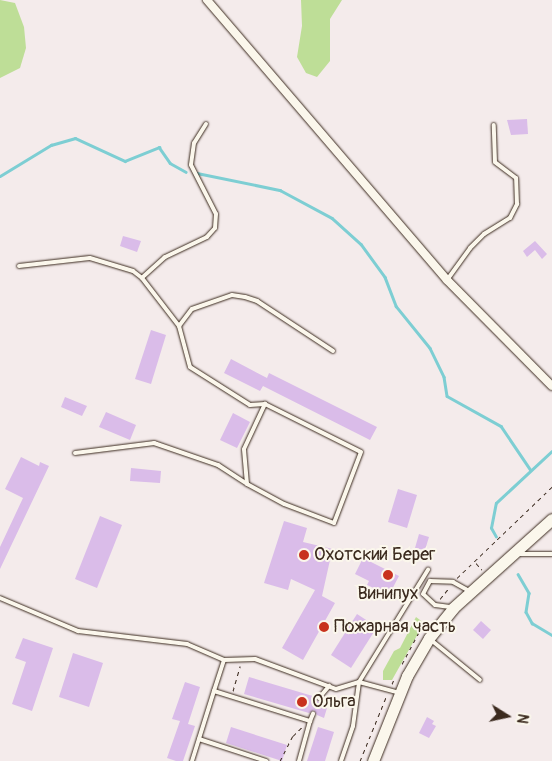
<!DOCTYPE html>
<html>
<head>
<meta charset="utf-8">
<style>
  body { margin:0 }
  #map { position:relative; width:552px; height:761px; overflow:hidden; background:#f4ebeb; font-family:Pangolin,sans-serif }
  div>[style] { position:absolute }
  [style*='--x'] { left:calc(var(--x)*1px); top:calc(var(--y)*1px); width:calc(var(--w)*1px); rotate:calc(var(--a)*1deg) }
  .green>* { inset:0; background:#bede97 }
  .stream>* { height:2.5px; margin:-1.25px; padding:0 1.25px; transform-origin:1.25px; border-radius:1.25px; background:#7dced3 }
  .building>* { inset:0; background:#dabce9 }
  .path>* { height:1px; margin-top:-0.5px; transform-origin:0; background:repeating-linear-gradient(90deg,#3b2a1e 0 4px,transparent 0 8px) }
  .roads { filter:drop-shadow(0 0 1px #3b2a1e) drop-shadow(0 0 1px #3b2a1e) }
  .lane>* { height:4px; margin:-2px; padding:0 2px; transform-origin:2px; border-radius:2px; background:#fbf7ec }
  .street>* { height:8px; margin:-4px; padding:0 4px; transform-origin:4px; border-radius:4px; background:#fbf7ec }
  .secondary>* { height:11px; margin:-5.5px; padding:0 5.5px; transform-origin:5.5px; border-radius:5.5px; background:#fbf7ec }
  .dots>* { width:14px; height:14px; translate:-50% -50%; box-sizing:border-box; border:2px solid #fbf7ec; border-radius:50% }
  span { translate:-50% -50%; white-space:nowrap; text-align:center; line-height:1.15; -webkit-text-stroke:4px #fbf7ec; paint-order:stroke }
  .poi-label { font-size:18px; color:#3b2a1e }
  .left { translate:0 -50%; text-align:left }
  .north { position:absolute; left:482px; top:691px; width:50px; height:50px; -webkit-text-stroke:4px #fbf7ec; paint-order:stroke; rotate:100deg; font-size:14px; font-weight:700; line-height:20px; text-align:center; color:#3b2a1e }
  .north::after { content:''; display:block; margin:auto; width:18px; height:22px; background:#3b2a1e; clip-path:polygon(50% 0,100% 100%,50% 72%,0 100%) }
</style>
</head>
<body>
<div id="map">
  <div class="green">
    <div style="clip-path:polygon(0 0,15px 3px,24px 27px,26px 48px,20px 68px,0 78px)"></div>
    <div style="clip-path:polygon(301px 0,342px 0,330px 19px,330px 61px,317px 77px,306px 73px,297px 57px,302px 26px)"></div>
    <div style="clip-path:polygon(416px 617px,424px 623px,392px 680px,383px 680px,383px 671px,394px 651px,400px 648px)"></div>
  </div>
  <div class="stream">
    <div style="--x:197;--y:173;--w:85;--a:11.6"></div>
    <div style="--x:280;--y:190;--w:59;--a:28.3"></div>
    <div style="--x:332;--y:218;--w:39;--a:42"></div>
    <div style="--x:361;--y:244;--w:41;--a:54"></div>
    <div style="--x:385;--y:277;--w:31;--a:69"></div>
    <div style="--x:396;--y:306;--w:54;--a:51"></div>
    <div style="--x:430;--y:348;--w:32;--a:64"></div>
    <div style="--x:444;--y:377;--w:19;--a:81"></div>
    <div style="--x:447;--y:396;--w:62;--a:29.1"></div>
    <div style="--x:501;--y:426;--w:52;--a:56"></div>
    <div style="--x:0;--y:176;--w:60;--a:-31.3"></div>
    <div style="--x:51;--y:145;--w:25;--a:-16"></div>
    <div style="--x:75;--y:138;--w:55;--a:24.7"></div>
    <div style="--x:125;--y:161;--w:37;--a:-22"></div>
    <div style="--x:159;--y:147;--w:19;--a:55"></div>
    <div style="--x:170;--y:163;--w:18;--a:29"></div>
    <div style="--x:496;--y:537;--w:10;--a:-119"></div>
    <div style="--x:491;--y:528;--w:25;--a:-79"></div>
    <div style="--x:496;--y:503;--w:76;--a:-42.9"></div>
    <div style="--x:518;--y:574;--w:22;--a:60"></div>
    <div style="--x:529;--y:593;--w:19;--a:99"></div>
    <div style="--x:526;--y:612;--w:13;--a:61"></div>
    <div style="--x:532;--y:623;--w:23;--a:31"></div>
  </div>
  <div class="building">
    <div style="clip-path:polygon(527px 119px,528px 134px,511px 135px,507px 120px)"></div>
    <div style="clip-path:polygon(123px 236px,141px 241px,137px 252px,120px 246px)"></div>
    <div style="clip-path:polygon(535px 241px,547px 254px,542px 259px,535px 250px,527px 257px,523px 251px)"></div>
    <div style="clip-path:polygon(151px 330px,166px 335px,151px 384px,135px 379px)"></div>
    <div style="clip-path:polygon(231px 359px,267px 378px,269px 373px,377px 427px,370px 440px,263px 386px,260px 391px,224px 373px)"></div>
    <div style="clip-path:polygon(65px 397px,87px 406px,82px 416px,61px 407px)"></div>
    <div style="clip-path:polygon(106px 412px,136px 425px,130px 440px,99px 427px)"></div>
    <div style="clip-path:polygon(233px 413px,250px 422px,237px 448px,220px 440px)"></div>
    <div style="clip-path:polygon(21px 457px,39px 466px,40px 462px,49px 466px,0 569px,0 547px,23px 498px,5px 489px)"></div>
    <div style="clip-path:polygon(131px 468px,161px 471px,160px 483px,130px 481px)"></div>
    <div style="clip-path:polygon(398px 489px,417px 495px,407px 528px,388px 522px)"></div>
    <div style="clip-path:polygon(100px 516px,122px 525px,97px 588px,75px 579px)"></div>
    <div style="clip-path:polygon(284px 521px,307px 528px,303px 542px,337px 550px,333px 561px,330px 560px,322px 596px,335px 603px,303px 660px,282px 648px,315px 590px,291px 579px,288px 590px,264px 583px)"></div>
    <div style="clip-path:polygon(419px 534px,429px 537px,425px 550px,415px 548px)"></div>
    <div style="clip-path:polygon(363px 558px,399px 576px,389px 595px,367px 585px,369px 581px,355px 574px)"></div>
    <div style="clip-path:polygon(357px 614px,377px 627px,351px 668px,331px 655px)"></div>
    <div style="clip-path:polygon(481px 621px,491px 630px,483px 639px,473px 630px)"></div>
    <div style="clip-path:polygon(23px 638px,53px 648px,32px 711px,12px 704px,26px 662px,15px 658px)"></div>
    <div style="clip-path:polygon(73px 653px,103px 663px,89px 707px,59px 697px)"></div>
    <div style="clip-path:polygon(249px 677px,316px 697px,318px 702px,325px 699px,323px 706px,327px 708px,324px 718px,317px 715px,314px 710px,309px 713px,244px 694px)"></div>
    <div style="clip-path:polygon(185px 682px,200px 687px,188px 724px,195px 726px,183px 761px,176px 761px,167px 758px,180px 721px,172px 719px)"></div>
    <div style="clip-path:polygon(427px 717px,434px 721px,432px 724px,436px 726px,429px 738px,419px 733px)"></div>
    <div style="clip-path:polygon(231px 727px,287px 745px,282px 761px,226px 743px)"></div>
    <div style="clip-path:polygon(318px 727px,334px 732px,325px 761px,307px 761px)"></div>
  </div>
  <div class="path">
    <div style="--x:476;--y:563;--w:9;--a:49"></div>
    <div style="--x:457;--y:578;--w:132;--a:-43.8"></div>
    <div style="--x:440;--y:599;--w:13;--a:-51"></div>
    <div style="--x:402;--y:664;--w:40;--a:-62"></div>
    <div style="--x:392;--y:684;--w:8;--a:-67"></div>
    <div style="--x:233;--y:691;--w:26;--a:-74"></div>
    <div style="--x:280;--y:761;--w:28;--a:-63"></div>
    <div style="--x:293;--y:736;--w:13;--a:-45"></div>
    <div style="--x:360;--y:761;--w:71;--a:-67.8"></div>
  </div>
  <div class="roads">
    <div class="lane">
      <div style="--x:206;--y:124;--w:22;--a:122"></div>
      <div style="--x:194;--y:143;--w:22;--a:98"></div>
      <div style="--x:191;--y:165;--w:55;--a:63"></div>
      <div style="--x:216;--y:214;--w:14;--a:94"></div>
      <div style="--x:215;--y:228;--w:12;--a:132"></div>
      <div style="--x:207;--y:237;--w:47;--a:154.5"></div>
      <div style="--x:165;--y:257;--w:31;--a:138"></div>
      <div style="--x:142;--y:278;--w:61;--a:52.4"></div>
      <div style="--x:179;--y:326;--w:42;--a:75"></div>
      <div style="--x:190;--y:367;--w:71;--a:32.3"></div>
      <div style="--x:250;--y:405;--w:15;--a:-4"></div>
      <div style="--x:265;--y:404;--w:107;--a:26.6"></div>
      <div style="--x:361;--y:452;--w:76;--a:110.8"></div>
      <div style="--x:334;--y:523;--w:53;--a:-159.2"></div>
      <div style="--x:284;--y:504;--w:42;--a:-151.6"></div>
      <div style="--x:247;--y:484;--w:35;--a:-95"></div>
      <div style="--x:244;--y:449;--w:50;--a:-65"></div>
      <div style="--x:19;--y:266;--w:71;--a:-6.4"></div>
      <div style="--x:90;--y:258;--w:45;--a:16.8"></div>
      <div style="--x:133;--y:271;--w:11;--a:38"></div>
      <div style="--x:447;--y:280;--w:39;--a:-54"></div>
      <div style="--x:470;--y:248;--w:20;--a:-45"></div>
      <div style="--x:484;--y:234;--w:31;--a:-32"></div>
      <div style="--x:510;--y:218;--w:16;--a:-63"></div>
      <div style="--x:517;--y:204;--w:26;--a:-92"></div>
      <div style="--x:516;--y:178;--w:26;--a:-143"></div>
      <div style="--x:495;--y:162;--w:37;--a:-92"></div>
      <div style="--x:179;--y:326;--w:21;--a:-53"></div>
      <div style="--x:192;--y:309;--w:42;--a:-19.3"></div>
      <div style="--x:232;--y:295;--w:13;--a:9"></div>
      <div style="--x:245;--y:297;--w:13;--a:18"></div>
      <div style="--x:257;--y:301;--w:91;--a:33.3"></div>
      <div style="--x:75;--y:453;--w:80;--a:-7.2"></div>
      <div style="--x:154;--y:443;--w:68;--a:19"></div>
      <div style="--x:218;--y:465;--w:35;--a:33"></div>
      <div style="--x:518;--y:554;--w:34;--a:0"></div>
      <div style="--x:0;--y:598;--w:85;--a:22.9"></div>
      <div style="--x:78;--y:631;--w:110;--a:6.8"></div>
      <div style="--x:187;--y:644;--w:40;--a:23.4"></div>
      <div style="--x:224;--y:660;--w:31;--a:-2"></div>
      <div style="--x:255;--y:659;--w:86;--a:20.3"></div>
      <div style="--x:336;--y:689;--w:24;--a:-17"></div>
      <div style="--x:359;--y:682;--w:39;--a:15"></div>
      <div style="--x:450;--y:607;--w:15;--a:-172"></div>
      <div style="--x:435;--y:605;--w:16;--a:-137"></div>
      <div style="--x:423;--y:594;--w:15;--a:-62"></div>
      <div style="--x:430;--y:581;--w:23;--a:2"></div>
      <div style="--x:453;--y:582;--w:18;--a:29"></div>
      <div style="--x:431;--y:640;--w:63;--a:39.2"></div>
      <div style="--x:224;--y:660;--w:33;--a:108"></div>
      <div style="--x:214;--y:691;--w:101;--a:17.4"></div>
      <div style="--x:310;--y:721;--w:8;--a:-67"></div>
      <div style="--x:319;--y:698;--w:16;--a:-50"></div>
      <div style="--x:199;--y:739;--w:71;--a:18.2"></div>
      <div style="--x:192;--y:761;--w:73;--a:-72.6"></div>
      <div style="--x:299;--y:761;--w:41;--a:-74.6"></div>
      <div style="--x:341;--y:761;--w:37;--a:-71"></div>
      <div style="--x:353;--y:726;--w:44;--a:-82.2"></div>
      <div style="--x:359;--y:682;--w:132;--a:-58.4"></div>
    </div>
    <div class="street">
      <div style="--x:207;--y:0;--w:369;--a:49.4"></div>
      <div style="--x:447;--y:280;--w:149;--a:45.3"></div>
    </div>
    <div class="secondary">
      <div style="--x:373;--y:761;--w:92;--a:-68.2"></div>
      <div style="--x:407;--y:676;--w:44;--a:-59.9"></div>
      <div style="--x:429;--y:638;--w:38;--a:-51"></div>
      <div style="--x:453;--y:608;--w:133;--a:-42"></div>
    </div>
  </div>
  <div class="dots">
    <div style="left:304px;top:555px;background:#c8321e"></div>
    <div style="left:388px;top:575px;background:#c8321e"></div>
    <div style="left:324px;top:627px;background:#c8321e"></div>
    <div style="left:302px;top:702px;background:#c8321e"></div>
  </div>
  <div class="poi-label">
    <span class="left" style="left:314px;top:555px">Охотский Берег</span>
    <span style="left:388px;top:594px">Винипух</span>
    <span class="left" style="left:334px;top:627px">Пожарная часть</span>
    <span class="left" style="left:312px;top:702px">Ольга</span>
  </div>
  <div class="north">N</div>
</div>
</body>
</html>
